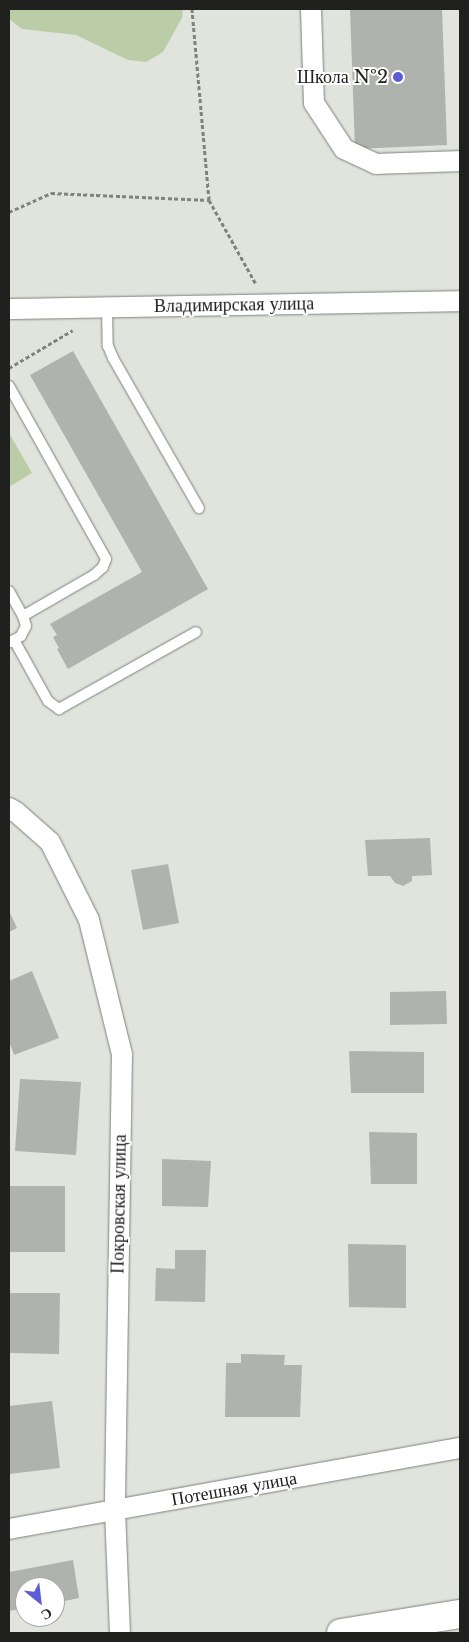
<!DOCTYPE html>
<html>
<head>
<meta charset="utf-8">
<style>
  body { margin:0 }
  #map { position:relative; width:469px; height:1642px; overflow:hidden; background:#e0e4dd; font-family:"Libre Baskerville",serif }
  div>[style] { position:absolute }
  [style*='--x'] { left:calc(var(--x)*1px); top:calc(var(--y)*1px); width:calc(var(--w)*1px); rotate:calc(var(--a)*1deg) }
  .green>* { inset:0; background:#bacda6 }
  .building>* { inset:0; background:#b0b3ad }
  .path>* { height:3px; margin-top:-1.5px; transform-origin:0; background:repeating-linear-gradient(90deg,#80827e 0 4px,transparent 0 6.5px) }
  .roads { filter:drop-shadow(0 0 1px #7e817b) drop-shadow(0 0 1px #7e817b) }
  .lane>* { height:10px; margin:-5px; padding:0 5px; transform-origin:5px; border-radius:5px; background:#fff }
  .street>* { height:20px; margin:-10px; padding:0 10px; transform-origin:10px; border-radius:10px; background:#fff }
  .secondary>* { height:28px; margin:-14px; padding:0 14px; transform-origin:14px; border-radius:14px; background:#fff }
  .dots>* { width:14px; height:14px; translate:-50% -50%; box-sizing:border-box; border:2px solid #fff; border-radius:50% }
  span { translate:-50% -50%; white-space:nowrap; text-align:center; line-height:1.15; -webkit-text-stroke:4px #fff; paint-order:stroke }
  .poi-label { font-size:18px; color:#20211f }
  .right { translate:-100% -50%; text-align:right }
  .street-label { font-size:18px; color:#20211f }
  .frame { position:absolute; inset:0; border:10px solid #20211f; pointer-events:none }
  .north { position:absolute; left:15px; top:1577px; width:50px; height:50px; box-sizing:border-box; background:#fff; border:1px solid #a6a6a5; border-radius:50%; rotate:151deg; font-size:14px; font-weight:700; line-height:20px; text-align:center; color:#20211f }
  .north::after { content:''; display:block; margin:auto; width:18px; height:22px; background:#5d5cd4; clip-path:polygon(50% 0,100% 100%,50% 72%,0 100%) }
</style>
</head>
<body>
<div id="map">
  <div class="green">
    <div style="clip-path:polygon(9px 9px,183px 9px,182px 18px,163px 52px,146px 62px,128px 60px,76px 35px,22px 29px,9px 19px)"></div>
    <div style="clip-path:polygon(9px 433px,32px 473px,9px 487px)"></div>
  </div>
  <div class="building">
    <div style="clip-path:polygon(350px 9px,442px 9px,447px 145px,355px 149px)"></div>
    <div style="clip-path:polygon(73px 351px,208px 589px,68px 669px,57px 649px,59px 648px,53px 637px,57px 635px,50px 624px,142px 572px,30px 375px)"></div>
    <div style="clip-path:polygon(430px 838px,432px 875px,412px 876px,412px 881px,403px 886px,395px 883px,390px 876px,368px 876px,365px 840px)"></div>
    <div style="clip-path:polygon(168px 864px,179px 923px,143px 930px,131px 870px)"></div>
    <div style="clip-path:polygon(9px 911px,17px 928px,9px 932px)"></div>
    <div style="clip-path:polygon(32px 971px,59px 1038px,14px 1055px,9px 1041px,9px 981px)"></div>
    <div style="clip-path:polygon(446px 991px,447px 1024px,390px 1025px,390px 992px)"></div>
    <div style="clip-path:polygon(349px 1051px,424px 1052px,424px 1093px,351px 1093px)"></div>
    <div style="clip-path:polygon(20px 1079px,81px 1082px,76px 1155px,15px 1151px)"></div>
    <div style="clip-path:polygon(369px 1132px,417px 1133px,417px 1184px,371px 1184px)"></div>
    <div style="clip-path:polygon(162px 1159px,211px 1161px,208px 1207px,162px 1206px)"></div>
    <div style="clip-path:polygon(9px 1186px,65px 1186px,65px 1252px,9px 1252px)"></div>
    <div style="clip-path:polygon(348px 1244px,406px 1245px,406px 1308px,349px 1307px)"></div>
    <div style="clip-path:polygon(175px 1250px,206px 1250px,205px 1302px,155px 1301px,156px 1268px,175px 1269px)"></div>
    <div style="clip-path:polygon(9px 1293px,60px 1293px,59px 1354px,9px 1353px)"></div>
    <div style="clip-path:polygon(241px 1354px,285px 1355px,284px 1365px,302px 1365px,300px 1417px,225px 1417px,226px 1363px,241px 1363px)"></div>
    <div style="clip-path:polygon(52px 1401px,60px 1468px,9px 1474px,9px 1406px)"></div>
    <div style="clip-path:polygon(73px 1560px,79px 1598px,55px 1603px,55px 1587px,25px 1587px,25px 1608px,9px 1611px,9px 1572px)"></div>
  </div>
  <div class="path">
    <div style="--x:209;--y:200;--w:96;--a:60.8"></div>
    <div style="--x:9;--y:212;--w:46;--a:-24.3"></div>
    <div style="--x:51;--y:193;--w:158;--a:2.5"></div>
    <div style="--x:209;--y:200;--w:192;--a:-95.1"></div>
    <div style="--x:9;--y:368;--w:74;--a:-30.7"></div>
  </div>
  <div class="roads">
    <div class="lane">
      <div style="--x:107;--y:307;--w:39;--a:89"></div>
      <div style="--x:108;--y:346;--w:13;--a:67"></div>
      <div style="--x:113;--y:358;--w:173;--a:60.2"></div>
      <div style="--x:9;--y:386;--w:198;--a:60.7"></div>
      <div style="--x:106;--y:559;--w:9;--a:111"></div>
      <div style="--x:103;--y:567;--w:12;--a:138"></div>
      <div style="--x:94;--y:575;--w:82;--a:150"></div>
      <div style="--x:9;--y:591;--w:29;--a:61"></div>
      <div style="--x:23;--y:616;--w:10;--a:73"></div>
      <div style="--x:26;--y:626;--w:11;--a:117"></div>
      <div style="--x:21;--y:636;--w:13;--a:151"></div>
      <div style="--x:14;--y:640;--w:70;--a:60.9"></div>
      <div style="--x:48;--y:701;--w:14;--a:36"></div>
      <div style="--x:59;--y:709;--w:157;--a:-29.3"></div>
    </div>
    <div class="street">
      <div style="--x:311;--y:9;--w:94;--a:88.2"></div>
      <div style="--x:314;--y:103;--w:55;--a:56.9"></div>
      <div style="--x:344;--y:149;--w:35;--a:25"></div>
      <div style="--x:376;--y:164;--w:84;--a:-2"></div>
      <div style="--x:9;--y:309;--w:451;--a:-1"></div>
      <div style="--x:9;--y:808;--w:8;--a:30"></div>
      <div style="--x:16;--y:812;--w:45;--a:41.4"></div>
      <div style="--x:50;--y:842;--w:87;--a:63.4"></div>
      <div style="--x:89;--y:920;--w:138;--a:76.2"></div>
      <div style="--x:122;--y:1054;--w:456;--a:90.9"></div>
      <div style="--x:115;--y:1510;--w:123;--a:87.7"></div>
      <div style="--x:9;--y:1529;--w:458;--a:-10.2"></div>
    </div>
    <div class="secondary">
      <div style="--x:341;--y:1633;--w:121;--a:-9.1"></div>
    </div>
  </div>
  <div class="dots">
    <div style="left:398px;top:77px;background:#5d5cd4"></div>
  </div>
  <div class="poi-label">
    <span class="right" style="left:388px;top:77px">Школа №2</span>
  </div>
  <div class="street-label">
    <span style="left:234px;top:305px;rotate:-1deg">Владимирская улица</span>
    <span style="left:119px;top:1204px;rotate:-89deg">Покровская улица</span>
    <span style="left:234px;top:1489px;rotate:-10deg">Потешная улица</span>
  </div>
  <div class="frame"></div>
  <div class="north">С</div>
</div>
</body>
</html>
